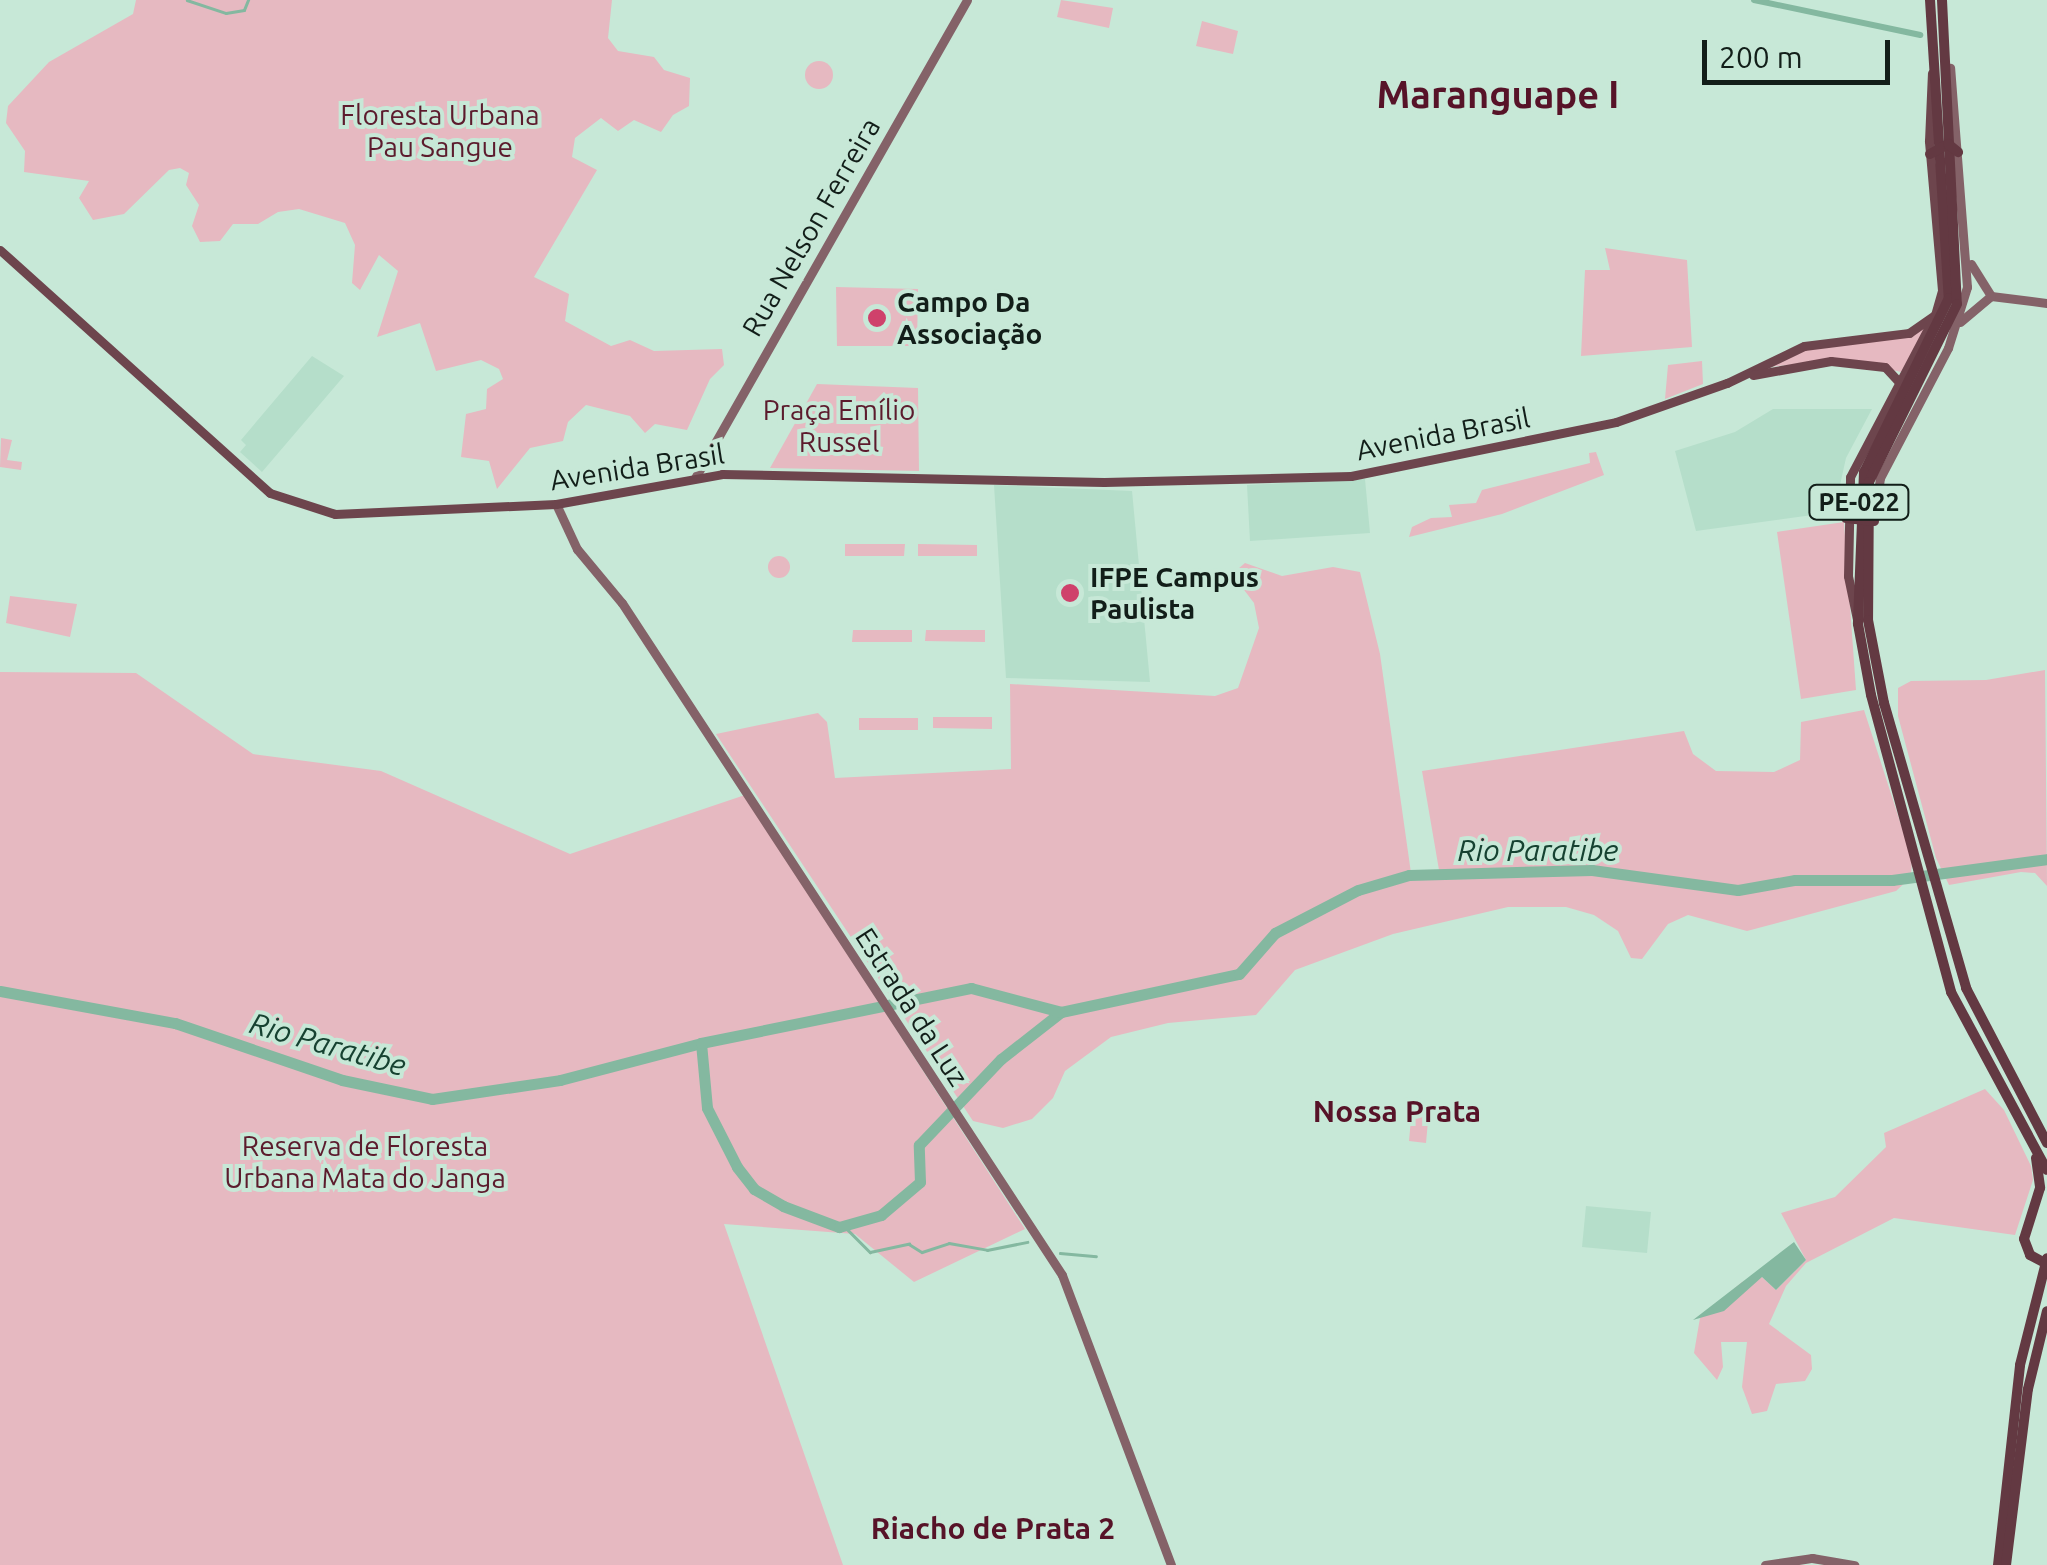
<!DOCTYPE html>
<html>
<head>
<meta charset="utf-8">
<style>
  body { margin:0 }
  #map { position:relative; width:2047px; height:1565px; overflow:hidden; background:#c7e8d7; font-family:Ubuntu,sans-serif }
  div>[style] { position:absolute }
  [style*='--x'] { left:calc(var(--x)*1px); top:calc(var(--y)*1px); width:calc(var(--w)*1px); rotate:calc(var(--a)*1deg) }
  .built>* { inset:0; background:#b5deca }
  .green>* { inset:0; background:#e6b9c1 }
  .round { border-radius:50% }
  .water>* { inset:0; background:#84b8a0 }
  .stream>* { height:2.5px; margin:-1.25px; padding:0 1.25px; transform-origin:1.25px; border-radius:1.25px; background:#84b8a0 }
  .canal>* { height:6px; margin:-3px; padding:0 3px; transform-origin:3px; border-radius:3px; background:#84b8a0 }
  .river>* { height:11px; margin:-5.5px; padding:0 5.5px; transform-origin:5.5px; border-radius:5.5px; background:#84b8a0 }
  .secondary>* { height:9px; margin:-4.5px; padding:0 4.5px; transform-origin:4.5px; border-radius:4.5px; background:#846268 }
  .primary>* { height:9px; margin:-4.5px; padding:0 4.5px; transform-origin:4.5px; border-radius:4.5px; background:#6d454d }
  .trunk>* { height:10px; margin:-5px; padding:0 5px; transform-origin:5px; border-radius:5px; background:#633942 }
  .dots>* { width:28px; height:28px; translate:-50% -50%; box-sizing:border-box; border:5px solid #c7e8d7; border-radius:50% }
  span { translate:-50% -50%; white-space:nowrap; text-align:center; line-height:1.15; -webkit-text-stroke:8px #c7e8d7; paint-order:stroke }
  .shield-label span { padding:2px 8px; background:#c7e8d7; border:2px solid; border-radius:8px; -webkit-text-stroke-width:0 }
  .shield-label { font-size:25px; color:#121e19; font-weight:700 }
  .park-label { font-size:28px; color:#5c1b2d }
  .street-label { font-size:28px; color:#121e19 }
  .poi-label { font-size:28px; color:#121e19; font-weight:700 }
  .left { translate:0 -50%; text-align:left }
  .water-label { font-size:30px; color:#164231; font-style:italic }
  .neighbourhood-label { font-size:30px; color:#571328; font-weight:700 }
  .district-label { font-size:38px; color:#571328; font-weight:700 }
  .scale { position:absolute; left:1702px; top:40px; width:188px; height:45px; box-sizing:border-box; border:5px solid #121e19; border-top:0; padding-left:12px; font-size:30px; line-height:35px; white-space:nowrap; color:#121e19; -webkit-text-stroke:8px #c7e8d7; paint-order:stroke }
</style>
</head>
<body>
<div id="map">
  <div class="built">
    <div style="clip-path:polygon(312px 356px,344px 376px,262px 472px,240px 452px,246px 445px,241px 440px)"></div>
    <div style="clip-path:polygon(1773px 409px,1872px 409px,1846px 458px,1834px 512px,1696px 531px,1675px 451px,1735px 432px)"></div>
    <div style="clip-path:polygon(1365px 479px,1370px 533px,1250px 541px,1247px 485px)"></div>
    <div style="clip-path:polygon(994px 485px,1132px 491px,1150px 682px,1006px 678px)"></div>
    <div style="clip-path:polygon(1586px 1206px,1651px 1212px,1647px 1253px,1582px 1247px)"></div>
  </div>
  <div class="green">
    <div style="clip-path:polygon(136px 0,612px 0,608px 38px,618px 51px,654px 57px,664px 70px,690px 78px,689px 106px,673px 115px,661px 132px,634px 120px,618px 131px,601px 118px,575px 138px,572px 157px,597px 170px,534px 277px,569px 294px,565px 321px,611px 346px,630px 340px,654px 351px,722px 349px,724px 365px,710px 379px,687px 430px,655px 424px,645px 433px,630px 416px,586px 405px,568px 422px,563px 441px,530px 448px,497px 489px,489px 461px,461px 457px,466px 414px,486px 409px,487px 389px,503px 379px,499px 369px,481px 360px,436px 371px,420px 323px,377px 337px,398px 271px,379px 255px,360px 290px,352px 283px,355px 245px,345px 223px,299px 209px,278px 212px,258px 224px,233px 224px,220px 241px,200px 242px,192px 226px,199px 205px,186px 185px,189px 173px,180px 168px,169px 170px,124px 214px,93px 220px,79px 198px,89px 181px,24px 172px,25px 151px,6px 123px,8px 106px,49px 62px,133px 14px)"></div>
    <div style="clip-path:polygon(1061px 0,1113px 8px,1109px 28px,1057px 17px)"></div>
    <div style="clip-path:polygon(1202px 21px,1238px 31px,1233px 54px,1196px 46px)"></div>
    <div class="round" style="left:805px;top:61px;width:28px;height:28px"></div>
    <div style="clip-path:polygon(1605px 248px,1687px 260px,1692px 347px,1581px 356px,1585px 270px,1610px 270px)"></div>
    <div style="clip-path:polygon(836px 287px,918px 289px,917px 346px,837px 346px)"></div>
    <div style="clip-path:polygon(1931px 322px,1901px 372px,1852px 360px,1767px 367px,1807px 347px,1909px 334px)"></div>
    <div style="clip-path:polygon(1702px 361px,1703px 384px,1665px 399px,1668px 365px)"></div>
    <div style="clip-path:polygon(817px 384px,918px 388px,919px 471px,770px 468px)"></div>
    <div style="clip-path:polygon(1px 438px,12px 440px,7px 460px,22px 462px,21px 470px,0 467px)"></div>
    <div style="clip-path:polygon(1596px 452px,1604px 475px,1502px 514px,1409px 537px,1412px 527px,1431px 518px,1452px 517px,1449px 505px,1476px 503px,1482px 490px,1590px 463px,1589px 453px)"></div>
    <div style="clip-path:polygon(1844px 522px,1856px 690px,1801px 699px,1777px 532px)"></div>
    <div style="clip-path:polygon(845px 544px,905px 544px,904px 556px,845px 556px)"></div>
    <div style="clip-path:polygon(918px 544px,977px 545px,977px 556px,918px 556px)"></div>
    <div class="round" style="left:768px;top:556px;width:22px;height:22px"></div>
    <div style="clip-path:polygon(1245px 563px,1282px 576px,1333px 567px,1360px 572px,1380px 654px,1411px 873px,1439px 870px,1422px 771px,1684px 731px,1693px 754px,1716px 771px,1774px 772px,1800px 760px,1801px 722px,1864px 710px,1912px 859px,1911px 877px,1896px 891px,1747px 931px,1688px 915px,1668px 924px,1642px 959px,1631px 958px,1618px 931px,1594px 915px,1566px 907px,1508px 907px,1393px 934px,1295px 970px,1256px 1015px,1168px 1023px,1111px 1037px,1065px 1071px,1053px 1098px,1032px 1119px,1003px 1128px,973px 1121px,716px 734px,818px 713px,827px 722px,835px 778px,1011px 769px,1010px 684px,1215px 696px,1238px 688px,1259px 628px,1254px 603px,1232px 574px)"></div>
    <div style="clip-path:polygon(10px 596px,77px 604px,70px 637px,6px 623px)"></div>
    <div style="clip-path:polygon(853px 630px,912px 630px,912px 642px,852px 642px)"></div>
    <div style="clip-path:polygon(926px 630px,985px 630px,985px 642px,925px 641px)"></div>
    <div style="clip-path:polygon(2045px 670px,2047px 886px,2035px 873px,2021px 872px,1949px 885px,1936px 858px,1898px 716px,1898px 688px,1911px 681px,1986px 680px)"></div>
    <div style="clip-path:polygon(0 672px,136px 673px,253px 754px,381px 771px,570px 854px,745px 795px,1025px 1229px,914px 1282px,855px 1234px,724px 1224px,843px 1565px,0 1565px)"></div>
    <div style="clip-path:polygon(933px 717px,992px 717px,992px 729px,933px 728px)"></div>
    <div style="clip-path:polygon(859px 718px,918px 718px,918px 730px,859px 730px)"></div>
    <div style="clip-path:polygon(1985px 1089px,2004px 1110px,2031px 1166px,2033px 1180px,2015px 1235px,1894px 1218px,1806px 1263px,1786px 1286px,1769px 1324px,1811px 1355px,1812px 1369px,1805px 1381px,1776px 1384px,1767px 1411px,1752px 1414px,1742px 1387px,1747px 1342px,1721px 1342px,1723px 1367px,1717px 1380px,1694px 1353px,1700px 1318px,1742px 1282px,1762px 1277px,1776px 1290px,1806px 1260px,1781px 1213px,1835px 1197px,1886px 1147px,1884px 1133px)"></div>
    <div style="clip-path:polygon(1412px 1108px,1429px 1110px,1426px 1143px,1409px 1141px)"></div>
  </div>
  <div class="water">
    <div style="clip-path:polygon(1794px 1242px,1806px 1260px,1776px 1290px,1762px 1277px,1724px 1311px,1693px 1320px)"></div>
  </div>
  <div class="stream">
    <div style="--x:187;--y:0;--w:41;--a:18.4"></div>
    <div style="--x:226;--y:13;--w:18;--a:-9"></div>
    <div style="--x:244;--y:10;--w:11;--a:-68"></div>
    <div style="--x:844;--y:1226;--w:37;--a:45"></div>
    <div style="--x:870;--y:1252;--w:40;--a:-12"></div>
    <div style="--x:909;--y:1244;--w:15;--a:32"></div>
    <div style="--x:922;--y:1252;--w:28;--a:-18"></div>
    <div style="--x:949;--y:1243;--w:39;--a:10"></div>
    <div style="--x:987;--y:1250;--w:41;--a:-11.3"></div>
    <div style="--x:1060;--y:1253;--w:36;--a:5"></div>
  </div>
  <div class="canal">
    <div style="--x:1754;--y:0;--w:170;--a:11.9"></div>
  </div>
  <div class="river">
    <div style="--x:0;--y:991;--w:178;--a:10.4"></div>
    <div style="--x:175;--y:1023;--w:176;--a:18.8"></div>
    <div style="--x:342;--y:1080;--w:92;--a:11.9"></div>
    <div style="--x:432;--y:1099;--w:129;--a:-8.4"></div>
    <div style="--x:560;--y:1080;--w:146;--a:-14.7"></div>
    <div style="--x:701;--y:1043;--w:65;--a:84.7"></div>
    <div style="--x:707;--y:1108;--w:66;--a:63"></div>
    <div style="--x:737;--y:1167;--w:28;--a:52"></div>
    <div style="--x:754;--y:1189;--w:34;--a:30"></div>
    <div style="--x:783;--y:1206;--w:60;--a:20.6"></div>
    <div style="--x:839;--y:1227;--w:44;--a:-15.9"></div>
    <div style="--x:881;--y:1215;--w:51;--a:-40.2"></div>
    <div style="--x:920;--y:1182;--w:37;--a:-92"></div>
    <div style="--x:919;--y:1145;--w:119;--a:-46.4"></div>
    <div style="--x:1001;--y:1059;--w:76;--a:-38.1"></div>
    <div style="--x:1061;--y:1012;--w:182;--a:-12.1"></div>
    <div style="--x:1239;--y:974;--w:55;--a:-48.7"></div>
    <div style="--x:1275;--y:933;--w:93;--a:-27.4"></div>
    <div style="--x:1358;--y:890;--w:53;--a:-16.4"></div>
    <div style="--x:1409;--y:875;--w:183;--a:-1.6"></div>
    <div style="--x:1592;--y:870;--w:147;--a:7.8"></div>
    <div style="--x:1738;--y:890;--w:58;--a:-10"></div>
    <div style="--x:1795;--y:880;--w:97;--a:0"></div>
    <div style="--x:1892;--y:880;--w:156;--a:-7.7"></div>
    <div style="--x:701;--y:1043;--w:276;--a:-11.5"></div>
    <div style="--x:971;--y:988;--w:93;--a:14.9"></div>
  </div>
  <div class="secondary">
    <div style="--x:1971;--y:264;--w:38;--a:58"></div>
    <div style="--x:1991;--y:296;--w:56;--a:7.1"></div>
    <div style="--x:1960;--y:322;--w:40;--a:-40"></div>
    <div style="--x:695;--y:478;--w:550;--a:-60.36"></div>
    <div style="--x:556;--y:504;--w:50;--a:65"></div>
    <div style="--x:577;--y:549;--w:70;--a:50.2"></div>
    <div style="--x:622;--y:603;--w:803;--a:56.78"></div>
    <div style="--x:1062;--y:1275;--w:310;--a:69.4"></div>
    <div style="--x:1874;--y:521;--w:43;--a:-82.1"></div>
    <div style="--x:1880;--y:478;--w:147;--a:-62.4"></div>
    <div style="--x:1948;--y:348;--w:64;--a:-72.7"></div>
    <div style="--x:1967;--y:287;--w:220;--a:-94.4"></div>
    <div style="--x:1765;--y:1565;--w:48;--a:-8.5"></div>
    <div style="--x:1812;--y:1558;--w:43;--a:9.5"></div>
  </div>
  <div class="primary">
    <div style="--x:0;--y:250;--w:363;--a:42"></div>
    <div style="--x:270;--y:493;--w:68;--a:17.9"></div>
    <div style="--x:335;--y:514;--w:221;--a:-2.6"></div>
    <div style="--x:556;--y:504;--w:169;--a:-10.2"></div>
    <div style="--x:722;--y:474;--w:382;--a:1.2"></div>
    <div style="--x:1104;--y:482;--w:247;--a:-1.4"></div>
    <div style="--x:1351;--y:476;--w:270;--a:-11.5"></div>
    <div style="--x:1616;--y:422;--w:118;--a:-19.4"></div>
    <div style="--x:1727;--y:383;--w:85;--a:-25.7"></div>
    <div style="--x:1804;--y:346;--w:106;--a:-7.1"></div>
    <div style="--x:1909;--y:333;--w:32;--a:-35"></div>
    <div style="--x:1753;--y:375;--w:79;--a:-10.2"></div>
    <div style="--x:1831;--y:361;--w:54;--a:6.3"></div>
    <div style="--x:1885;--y:367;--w:19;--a:47"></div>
    <div style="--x:1858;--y:624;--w:49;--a:-101.8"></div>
    <div style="--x:1848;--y:576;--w:99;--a:-88.8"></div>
    <div style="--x:1850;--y:477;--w:183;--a:-62.3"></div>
    <div style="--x:1935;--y:315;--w:26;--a:-74"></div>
    <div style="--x:1942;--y:290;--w:150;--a:-95"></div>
    <div style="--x:1929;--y:141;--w:68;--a:-87.5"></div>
  </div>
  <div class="trunk">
    <div style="--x:1930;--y:0;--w:299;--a:86.4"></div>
    <div style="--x:1949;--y:298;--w:194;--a:116"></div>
    <div style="--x:1864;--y:472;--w:152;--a:92.3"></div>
    <div style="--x:1858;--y:624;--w:72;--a:79.6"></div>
    <div style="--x:1871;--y:695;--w:308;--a:74.9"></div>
    <div style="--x:1951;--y:992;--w:202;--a:61.7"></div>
    <div style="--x:1942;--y:0;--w:304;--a:87.2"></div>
    <div style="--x:1957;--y:304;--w:199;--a:116.3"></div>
    <div style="--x:1869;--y:482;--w:138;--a:90.4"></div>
    <div style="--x:1868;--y:620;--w:85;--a:79.1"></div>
    <div style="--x:1884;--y:703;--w:297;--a:73.9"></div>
    <div style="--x:1966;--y:988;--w:175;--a:62.4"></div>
    <div style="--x:1930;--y:154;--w:21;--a:-29"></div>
    <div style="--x:1948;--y:144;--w:13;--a:39"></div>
    <div style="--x:1846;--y:518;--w:28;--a:6"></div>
    <div style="--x:2036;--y:1158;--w:30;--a:82"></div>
    <div style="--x:2040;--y:1188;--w:53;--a:107.4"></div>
    <div style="--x:2024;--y:1239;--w:17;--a:69"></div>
    <div style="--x:2030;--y:1255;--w:19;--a:28"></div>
    <div style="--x:1998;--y:1565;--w:201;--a:-83.7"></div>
    <div style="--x:2020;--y:1365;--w:110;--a:-75.8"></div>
    <div style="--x:2006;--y:1565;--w:177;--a:-82.9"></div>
    <div style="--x:2028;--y:1389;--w:80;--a:-76.3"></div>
  </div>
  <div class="dots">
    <div style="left:877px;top:318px;background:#cf416b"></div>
    <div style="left:1070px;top:593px;background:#cf416b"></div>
  </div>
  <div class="shield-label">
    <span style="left:1859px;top:502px">PE-022</span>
  </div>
  <div class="park-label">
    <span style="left:440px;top:131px">Floresta Urbana<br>Pau Sangue</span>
    <span style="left:839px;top:426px">Praça Emílio<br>Russel</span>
    <span style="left:365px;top:1162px">Reserva de Floresta<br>Urbana Mata do Janga</span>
  </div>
  <div class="street-label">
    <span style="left:811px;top:227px;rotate:-60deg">Rua Nelson Ferreira</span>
    <span style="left:1443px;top:434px;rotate:-11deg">Avenida Brasil</span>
    <span style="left:637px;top:467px;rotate:-9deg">Avenida Brasil</span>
    <span style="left:912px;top:1007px;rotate:57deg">Estrada da Luz</span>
  </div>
  <div class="poi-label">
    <span class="left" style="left:897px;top:318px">Campo Da<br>Associação</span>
    <span class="left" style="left:1090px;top:593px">IFPE Campus<br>Paulista</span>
  </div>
  <div class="water-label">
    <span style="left:1538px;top:850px">Rio Paratibe</span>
    <span style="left:328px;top:1044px;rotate:16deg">Rio Paratibe</span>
  </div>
  <div class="neighbourhood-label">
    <span style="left:1397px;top:1111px">Nossa Prata</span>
    <span style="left:993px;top:1528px">Riacho de Prata 2</span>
  </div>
  <div class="district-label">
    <span style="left:1498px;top:95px">Maranguape I</span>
  </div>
  <div class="scale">200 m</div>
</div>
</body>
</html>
